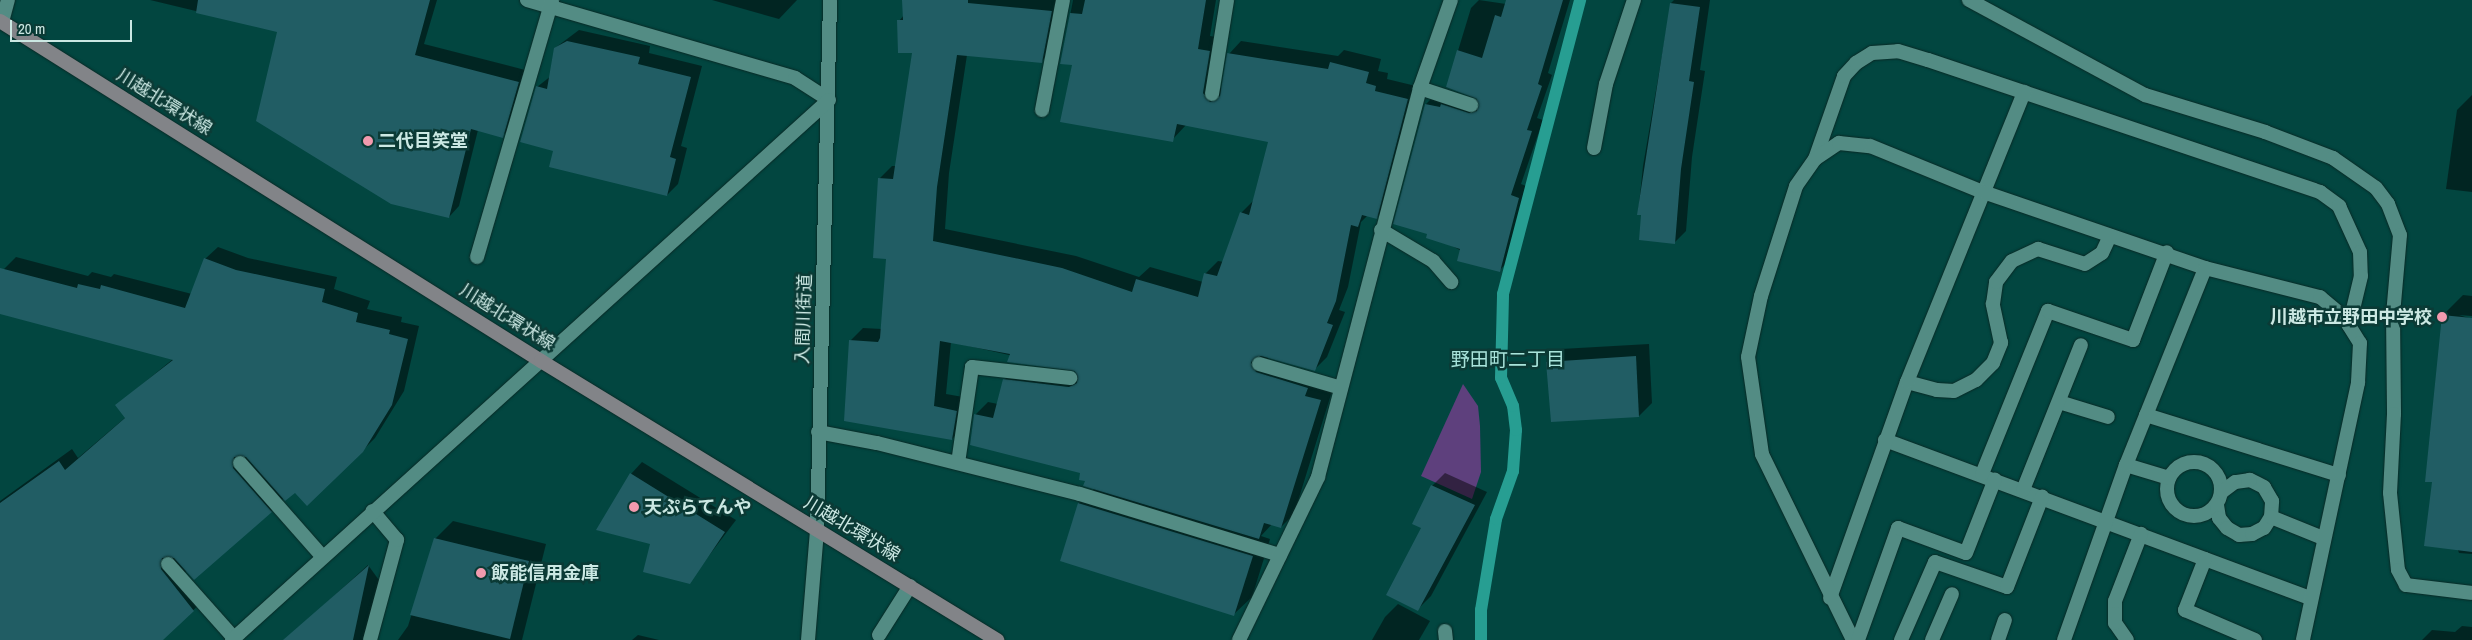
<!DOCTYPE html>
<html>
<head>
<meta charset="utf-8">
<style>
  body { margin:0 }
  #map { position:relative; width:2472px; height:640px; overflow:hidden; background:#024640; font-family:"Archivo Narrow","Noto Sans JP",sans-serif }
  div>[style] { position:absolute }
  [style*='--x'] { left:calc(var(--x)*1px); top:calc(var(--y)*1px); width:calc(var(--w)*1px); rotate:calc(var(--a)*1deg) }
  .green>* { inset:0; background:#5e407d }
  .shadow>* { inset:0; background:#0007 }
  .stream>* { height:12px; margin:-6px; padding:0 6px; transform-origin:6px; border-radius:6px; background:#279e92 }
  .building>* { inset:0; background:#215d64 }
  .roads { filter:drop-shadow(0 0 1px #092925) drop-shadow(0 0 1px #092925) }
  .service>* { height:14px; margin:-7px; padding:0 7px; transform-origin:7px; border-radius:7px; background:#538c84 }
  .service>.ring { margin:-7px; padding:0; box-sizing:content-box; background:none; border:14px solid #538c84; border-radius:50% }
  .minor>* { height:14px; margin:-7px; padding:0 7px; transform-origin:7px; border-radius:7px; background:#538c84 }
  .tertiary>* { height:14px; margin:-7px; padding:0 7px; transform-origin:7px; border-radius:7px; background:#538c84 }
  .secondary>* { height:14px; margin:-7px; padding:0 7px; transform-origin:7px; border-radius:7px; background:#828488 }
  .dots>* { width:14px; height:14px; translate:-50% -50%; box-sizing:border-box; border:2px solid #0b3a35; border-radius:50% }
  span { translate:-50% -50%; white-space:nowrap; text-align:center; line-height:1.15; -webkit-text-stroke:5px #0b3a35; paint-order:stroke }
  .street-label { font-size:18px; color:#cbe8e3 }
  .poi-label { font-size:18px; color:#cbe8e3; font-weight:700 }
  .left { translate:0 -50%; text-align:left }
  .right { translate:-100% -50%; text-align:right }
  .neighbourhood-label { font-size:19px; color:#a9e4db }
  .scale { position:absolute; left:10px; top:20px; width:122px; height:22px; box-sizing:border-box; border:2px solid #cbe8e3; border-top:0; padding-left:6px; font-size:15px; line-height:18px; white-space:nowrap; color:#cbe8e3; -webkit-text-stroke:4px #0b3a35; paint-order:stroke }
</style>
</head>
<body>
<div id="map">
  <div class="green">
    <div style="clip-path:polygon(1463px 384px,1478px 406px,1480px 426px,1481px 472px,1472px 499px,1421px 476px)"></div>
  </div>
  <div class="shadow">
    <div style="clip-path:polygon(150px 0,437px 0,424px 44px,529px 71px,513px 126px,502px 136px,478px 130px,459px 206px,449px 217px,279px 31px)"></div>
    <div style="clip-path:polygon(712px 0,797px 0,779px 19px)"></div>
    <div style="clip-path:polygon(904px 0,1064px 0,1054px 49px,1042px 61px,967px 55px,949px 173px,945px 229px,1076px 256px,1139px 277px,1150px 267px,1203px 282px,1205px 274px,1218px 261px,1224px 262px,1241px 213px,1254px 200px,1269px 141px,1186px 125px,1172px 140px,1074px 64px,1061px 63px,1073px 0,1216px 0,1210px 36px,1222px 38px,1219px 88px,1222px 89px,1229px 54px,1241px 41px,1338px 56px,1344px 50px,1381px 59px,1378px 71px,1388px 73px,1387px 79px,1420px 87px,1389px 205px,1376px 218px,1368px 215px,1361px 222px,1348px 287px,1339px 310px,1345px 312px,1327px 357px,1314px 370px,1267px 356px,1269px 360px,1333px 388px,1294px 514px,1281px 527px,1272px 524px,1261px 536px,1270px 539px,1252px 597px,1234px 614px,1062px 560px,1079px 503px,1095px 488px,1082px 472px,975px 415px,988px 402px,998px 404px,1004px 380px,1017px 367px,1077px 374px,1076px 370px,951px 342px,946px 394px,969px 398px,965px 426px,952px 439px,850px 341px,863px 328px,882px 329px,888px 258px,879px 179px,892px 166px,896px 166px,913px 52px,899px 21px,904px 15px)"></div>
    <div style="clip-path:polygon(1479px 0,1506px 4px,1507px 0,1570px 0,1548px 73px,1552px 75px,1537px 118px,1543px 120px,1521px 184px,1529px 187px,1510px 259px,1499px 271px,1428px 233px,1395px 223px,1426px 104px,1437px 93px,1453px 94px,1478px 102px,1475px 96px,1447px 87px,1471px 8px)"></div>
    <div style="clip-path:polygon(1674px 0,1710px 0,1700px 70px,1705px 71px,1692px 157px,1686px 231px,1675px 242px,1643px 214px,1638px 214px,1643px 166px,1671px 3px)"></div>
    <div style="clip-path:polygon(579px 30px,650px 46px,649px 53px,702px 66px,681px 146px,687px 148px,678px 184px,667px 195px,554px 150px,537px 87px,551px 76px,555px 48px)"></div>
    <div style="clip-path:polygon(2472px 95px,2472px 192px,2446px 189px,2457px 110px)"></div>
    <div style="clip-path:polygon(218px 247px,248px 258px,337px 277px,334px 289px,370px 301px,367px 309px,402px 317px,401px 322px,419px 326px,404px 391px,375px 438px,362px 451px,284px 498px,271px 511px,185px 572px,206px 598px,162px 640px,0 640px,0 501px,72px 449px,78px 458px,126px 417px,117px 405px,173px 359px,0 313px,3px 270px,16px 257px,88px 276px,92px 272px,111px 277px,114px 274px,192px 294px,205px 259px)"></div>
    <div style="clip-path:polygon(2463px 295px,2472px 296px,2472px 316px,2459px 315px,2472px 319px,2472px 554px,2459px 553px,2433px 481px,2426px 480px,2443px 315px)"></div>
    <div style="clip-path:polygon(1649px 344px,1652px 403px,1639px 416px,1548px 362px,1561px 349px)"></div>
    <div style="clip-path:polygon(642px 462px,736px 520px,689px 582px,651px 543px,631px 474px)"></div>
    <div style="clip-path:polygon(1445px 473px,1487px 492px,1431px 596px,1418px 609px,1423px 528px,1432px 486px)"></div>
    <div style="clip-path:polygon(453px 521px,546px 544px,522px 640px,398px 640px,408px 626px,435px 539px)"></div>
    <div style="clip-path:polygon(368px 565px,384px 587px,366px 640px,316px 640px,303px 624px)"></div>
    <div style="clip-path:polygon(1398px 604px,1430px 621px,1419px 640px,1372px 640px,1385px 617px)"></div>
    <div style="clip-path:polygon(2462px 626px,2472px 627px,2472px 640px,2422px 640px,2432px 630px,2455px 632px)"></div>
    <div style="clip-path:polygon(638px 635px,659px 640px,632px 640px)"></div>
  </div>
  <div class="stream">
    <div style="--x:1481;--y:640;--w:30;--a:-90"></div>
    <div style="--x:1481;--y:610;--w:92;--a:-80.6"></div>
    <div style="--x:1496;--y:519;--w:51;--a:-70.5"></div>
    <div style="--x:1513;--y:471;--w:41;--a:-85.8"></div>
    <div style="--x:1516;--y:430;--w:24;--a:-97"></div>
    <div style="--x:1513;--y:406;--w:30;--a:-113"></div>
    <div style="--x:1501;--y:378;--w:84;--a:-88.6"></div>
    <div style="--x:1503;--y:294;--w:304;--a:-75.3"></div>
  </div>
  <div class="building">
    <div style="clip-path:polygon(198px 0,430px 0,415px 55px,519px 82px,503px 138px,471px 129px,449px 218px,391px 204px,256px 121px,277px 32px,196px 13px)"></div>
    <div style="clip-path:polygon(902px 0,968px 0,968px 3px,1052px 11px,1042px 63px,957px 55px,937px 187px,933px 241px,1062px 268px,1132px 292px,1136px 279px,1198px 297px,1204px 273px,1217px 276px,1240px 212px,1249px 215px,1268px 142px,1177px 124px,1173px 142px,1060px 122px,1072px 65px,1060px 64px,1070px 13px,1082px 14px,1085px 0,1206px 0,1198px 49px,1210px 51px,1203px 93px,1210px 102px,1220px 96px,1227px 53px,1328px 69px,1330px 62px,1369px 72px,1366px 83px,1376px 86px,1375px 91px,1408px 99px,1377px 219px,1362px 215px,1358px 227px,1351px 225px,1336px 301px,1327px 323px,1333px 325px,1315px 371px,1261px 356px,1251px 362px,1256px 372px,1308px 388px,1305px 396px,1321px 400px,1281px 528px,1264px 523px,1259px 539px,1083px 486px,1085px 481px,1079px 480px,1080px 473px,970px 445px,974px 414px,993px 418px,1003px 379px,1069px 387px,1077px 383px,1075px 371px,1007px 362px,1010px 354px,940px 341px,934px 406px,957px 411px,952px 440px,844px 421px,849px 340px,878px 342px,880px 338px,886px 259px,873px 258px,878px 178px,893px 179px,912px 53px,898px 53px,897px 20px,903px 20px)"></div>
    <div style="clip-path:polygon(1506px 0,1563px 0,1538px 84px,1542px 86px,1527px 130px,1532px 131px,1511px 195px,1519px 198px,1500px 272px,1457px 261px,1460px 249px,1426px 238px,1427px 234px,1393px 224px,1425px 104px,1440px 107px,1441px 104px,1469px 113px,1477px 111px,1477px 99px,1446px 87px,1457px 50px,1482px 58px,1495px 15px,1501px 17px)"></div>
    <div style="clip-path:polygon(1670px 3px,1700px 7px,1689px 81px,1694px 82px,1681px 169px,1675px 244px,1639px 240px,1641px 215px,1637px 215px)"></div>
    <div style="clip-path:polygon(567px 41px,640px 57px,638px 64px,691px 77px,670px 157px,676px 159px,667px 196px,549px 167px,553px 151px,520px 142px,536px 86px,547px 89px,554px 48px)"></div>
    <div style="clip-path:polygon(204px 258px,236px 270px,325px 289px,322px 302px,358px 313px,356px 322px,390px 330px,389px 334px,408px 339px,392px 405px,363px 452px,307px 506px,295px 493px,285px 501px,246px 457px,234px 457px,233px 468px,272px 512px,194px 580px,174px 558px,162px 558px,161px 569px,194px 611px,163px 640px,0 640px,0 503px,59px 461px,65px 470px,125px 418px,115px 405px,173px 360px,0 314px,0 268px,77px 288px,78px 284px,100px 289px,101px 285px,185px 308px)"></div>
    <div style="clip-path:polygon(2442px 315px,2472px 318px,2472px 552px,2424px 546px,2432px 482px,2425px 482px)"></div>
    <div style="clip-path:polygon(1636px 356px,1639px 417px,1551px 422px,1546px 362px)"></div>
    <div style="clip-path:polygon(630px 473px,725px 532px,690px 584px,643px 572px,650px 544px,596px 530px)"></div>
    <div style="clip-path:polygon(1431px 485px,1475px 505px,1418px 611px,1386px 595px,1421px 528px,1412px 524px)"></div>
    <div style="clip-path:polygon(1078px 503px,1253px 556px,1234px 616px,1060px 561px)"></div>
    <div style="clip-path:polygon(434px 538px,529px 561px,510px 639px,410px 615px)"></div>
    <div style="clip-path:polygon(369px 565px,353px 640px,283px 640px)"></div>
  </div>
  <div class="roads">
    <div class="service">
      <div style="--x:1420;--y:88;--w:54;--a:18.4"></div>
      <div style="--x:1212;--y:94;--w:95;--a:-80.9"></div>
      <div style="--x:1042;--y:110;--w:112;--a:-79.2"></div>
      <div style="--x:1594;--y:148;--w:65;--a:-79.4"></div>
      <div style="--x:1606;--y:84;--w:89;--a:-71.6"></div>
      <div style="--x:1815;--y:159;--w:88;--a:-70.7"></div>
      <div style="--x:1844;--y:76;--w:18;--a:-47"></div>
      <div style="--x:1856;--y:63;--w:19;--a:-32"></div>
      <div style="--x:1872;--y:53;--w:26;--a:-4"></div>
      <div style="--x:1898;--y:51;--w:31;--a:17"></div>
      <div style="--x:1928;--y:60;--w:414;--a:18.6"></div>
      <div style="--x:2320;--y:192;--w:24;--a:36"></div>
      <div style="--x:2339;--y:206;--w:51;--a:65.5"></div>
      <div style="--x:2360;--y:252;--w:24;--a:88"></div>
      <div style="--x:2361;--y:276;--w:51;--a:103.5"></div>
      <div style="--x:1381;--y:230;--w:61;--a:30.8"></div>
      <div style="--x:1433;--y:261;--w:28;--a:49"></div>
      <div style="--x:1259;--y:364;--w:85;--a:16.3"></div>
      <div style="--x:1907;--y:382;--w:31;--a:15"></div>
      <div style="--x:1937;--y:390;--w:17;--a:3"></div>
      <div style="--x:1954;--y:391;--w:25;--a:-27"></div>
      <div style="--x:1976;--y:380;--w:24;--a:-45"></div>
      <div style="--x:1993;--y:363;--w:22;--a:-68"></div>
      <div style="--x:2001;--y:343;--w:40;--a:-102"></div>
      <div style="--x:1993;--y:304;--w:22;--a:-82"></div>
      <div style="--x:1996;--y:282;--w:26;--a:-53"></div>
      <div style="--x:2012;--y:261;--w:29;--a:-25"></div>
      <div style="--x:2038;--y:249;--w:49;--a:17.7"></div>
      <div style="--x:2085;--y:264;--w:20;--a:-33"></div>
      <div style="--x:2102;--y:253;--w:19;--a:-65"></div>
      <div style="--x:2059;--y:402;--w:51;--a:17"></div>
      <div style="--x:2146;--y:415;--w:202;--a:17.3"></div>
      <div style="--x:1885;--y:440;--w:453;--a:20.4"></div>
      <div class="ring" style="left:2167px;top:462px;width:40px;height:40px"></div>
      <div style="--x:240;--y:463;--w:125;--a:48.6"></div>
      <div style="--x:958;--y:463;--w:97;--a:-81.7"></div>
      <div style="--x:972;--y:367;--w:99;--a:6.4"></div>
      <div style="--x:2126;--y:465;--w:45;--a:16.8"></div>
      <div style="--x:1982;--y:474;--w:176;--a:-68"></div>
      <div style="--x:2048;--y:311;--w:90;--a:18.8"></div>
      <div style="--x:2133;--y:340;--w:94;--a:-68.9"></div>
      <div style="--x:2023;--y:490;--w:156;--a:-68.2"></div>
      <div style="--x:2217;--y:505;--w:13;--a:81"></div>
      <div style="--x:2219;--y:518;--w:13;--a:51"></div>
      <div style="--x:2227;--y:528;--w:14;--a:30"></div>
      <div style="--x:2239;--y:535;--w:13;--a:-4"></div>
      <div style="--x:2252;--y:534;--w:13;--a:-27"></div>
      <div style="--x:2264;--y:528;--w:13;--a:-58"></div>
      <div style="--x:2271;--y:517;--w:16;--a:-86"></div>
      <div style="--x:2272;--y:501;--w:16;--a:-120"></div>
      <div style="--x:2264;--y:487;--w:16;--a:-153"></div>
      <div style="--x:2250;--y:480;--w:15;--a:172"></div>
      <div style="--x:2235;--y:482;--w:15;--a:143"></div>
      <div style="--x:2271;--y:517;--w:56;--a:22"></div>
      <div style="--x:2205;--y:559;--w:55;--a:111.4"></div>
      <div style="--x:2185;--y:610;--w:76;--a:23.2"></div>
      <div style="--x:168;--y:564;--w:99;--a:48.3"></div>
      <div style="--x:1830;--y:598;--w:229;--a:-70.4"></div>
      <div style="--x:1907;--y:382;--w:313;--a:-68"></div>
      <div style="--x:879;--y:635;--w:58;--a:-57.7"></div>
      <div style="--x:1853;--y:640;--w:207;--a:-116.1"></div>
      <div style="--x:1762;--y:454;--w:98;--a:-98.2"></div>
      <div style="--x:1748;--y:357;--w:62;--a:-78"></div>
      <div style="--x:1761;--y:296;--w:115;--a:-72.3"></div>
      <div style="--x:1796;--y:186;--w:33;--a:-55"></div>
      <div style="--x:1815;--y:159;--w:29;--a:-34"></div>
      <div style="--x:1839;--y:143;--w:31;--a:6"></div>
      <div style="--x:1870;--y:146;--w:122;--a:22.2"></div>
      <div style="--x:1983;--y:192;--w:235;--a:18.9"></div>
      <div style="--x:2205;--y:268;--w:119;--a:14.2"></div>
      <div style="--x:2320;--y:297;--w:30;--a:40"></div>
      <div style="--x:2343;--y:316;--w:32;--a:58"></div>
      <div style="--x:2360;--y:343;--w:40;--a:92.9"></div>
      <div style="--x:2358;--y:383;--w:263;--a:102.1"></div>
      <div style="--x:1858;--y:640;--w:119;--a:-70.3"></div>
      <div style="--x:1898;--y:528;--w:72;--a:20.2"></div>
      <div style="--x:1966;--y:553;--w:79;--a:-68.6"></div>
      <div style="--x:1901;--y:640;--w:85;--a:-66.4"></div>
      <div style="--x:1935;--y:562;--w:76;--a:19.1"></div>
      <div style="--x:2007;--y:587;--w:97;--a:-68.7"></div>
      <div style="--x:1932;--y:640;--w:50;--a:-66.5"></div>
      <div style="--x:1998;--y:640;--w:21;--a:-71"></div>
      <div style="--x:2064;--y:640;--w:186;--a:-70.5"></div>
      <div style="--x:2126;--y:465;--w:212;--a:-68.1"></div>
      <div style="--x:2127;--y:640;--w:21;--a:-125"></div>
      <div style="--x:2115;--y:623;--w:22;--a:-90"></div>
      <div style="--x:2115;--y:601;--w:72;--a:-68.8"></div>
    </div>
    <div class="minor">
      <div style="--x:527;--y:0;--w:279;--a:16.2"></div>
      <div style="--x:795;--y:78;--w:40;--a:32.9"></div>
      <div style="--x:1969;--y:0;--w:200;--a:28.4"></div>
      <div style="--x:2145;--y:95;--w:126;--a:17.1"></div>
      <div style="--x:2265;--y:132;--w:73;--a:20.9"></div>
      <div style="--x:2333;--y:158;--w:52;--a:34.9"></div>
      <div style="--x:2376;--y:188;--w:20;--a:53"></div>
      <div style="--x:2388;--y:204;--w:33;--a:69"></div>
      <div style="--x:2400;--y:235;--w:80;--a:95"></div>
      <div style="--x:2393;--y:315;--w:99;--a:89.4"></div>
      <div style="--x:2394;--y:414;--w:79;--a:92.9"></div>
      <div style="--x:2390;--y:493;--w:77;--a:84.1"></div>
      <div style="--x:2398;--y:570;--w:17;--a:62"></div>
      <div style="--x:2406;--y:585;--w:66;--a:6.9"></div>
      <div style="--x:2;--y:22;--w:23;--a:-75"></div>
      <div style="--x:477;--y:257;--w:268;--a:-73.7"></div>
      <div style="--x:818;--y:432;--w:60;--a:10.6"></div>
      <div style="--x:877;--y:443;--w:209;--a:14.1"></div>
      <div style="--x:1080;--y:494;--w:209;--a:17"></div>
      <div style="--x:1445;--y:631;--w:9;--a:84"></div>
      <div style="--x:370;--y:640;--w:104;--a:-74.9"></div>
      <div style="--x:397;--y:540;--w:38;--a:-130"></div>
      <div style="--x:808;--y:640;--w:110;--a:-85.3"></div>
      <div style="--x:817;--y:530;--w:530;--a:-88.59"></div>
      <div style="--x:1239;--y:640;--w:181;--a:-64.1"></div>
      <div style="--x:1318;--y:477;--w:402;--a:-75.3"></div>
      <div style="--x:1420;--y:88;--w:93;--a:-70.6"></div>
    </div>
    <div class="tertiary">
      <div style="--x:232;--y:640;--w:805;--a:-42.13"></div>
    </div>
    <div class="secondary">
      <div style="--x:0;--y:21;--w:639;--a:32.15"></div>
      <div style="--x:541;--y:361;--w:535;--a:31.46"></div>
    </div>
  </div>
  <div class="dots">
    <div style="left:368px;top:141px;background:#f29aae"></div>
    <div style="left:2442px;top:317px;background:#f29aae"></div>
    <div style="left:634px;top:507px;background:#f29aae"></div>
    <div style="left:481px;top:573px;background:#f29aae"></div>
  </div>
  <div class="street-label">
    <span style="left:164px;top:102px;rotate:32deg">川越北環状線</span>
    <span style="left:507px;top:317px;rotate:32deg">川越北環状線</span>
    <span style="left:804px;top:319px;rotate:-88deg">入間川街道</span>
    <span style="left:852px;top:529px;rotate:31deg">川越北環状線</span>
  </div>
  <div class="poi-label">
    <span class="left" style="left:378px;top:141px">二代目笑堂</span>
    <span class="right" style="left:2432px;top:317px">川越市立野田中学校</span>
    <span class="left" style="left:644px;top:507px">天ぷらてんや</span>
    <span class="left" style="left:491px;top:573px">飯能信用金庫</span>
  </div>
  <div class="neighbourhood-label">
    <span style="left:1508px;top:360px">野田町二丁目</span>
  </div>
  <div class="scale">20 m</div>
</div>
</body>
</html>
